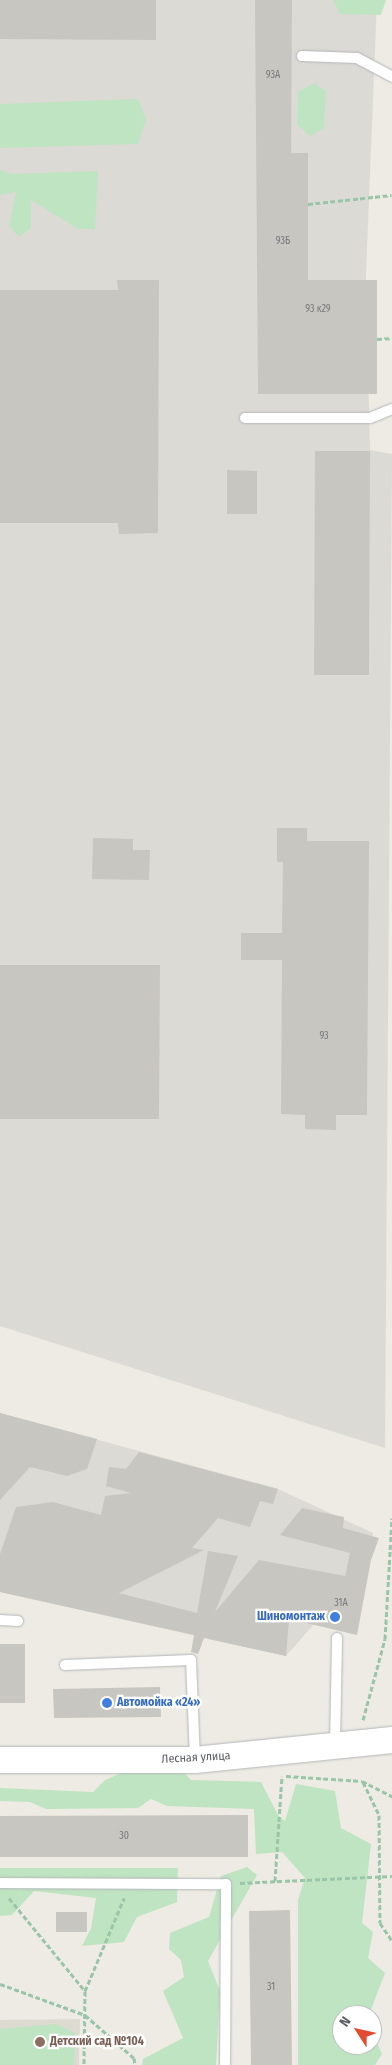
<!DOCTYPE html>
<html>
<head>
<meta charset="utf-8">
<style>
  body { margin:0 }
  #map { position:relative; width:392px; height:2065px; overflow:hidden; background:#edebe3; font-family:"Fira Sans Condensed",sans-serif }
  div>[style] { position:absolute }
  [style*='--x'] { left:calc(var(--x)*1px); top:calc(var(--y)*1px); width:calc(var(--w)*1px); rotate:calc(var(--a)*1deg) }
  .industrial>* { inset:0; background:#dcdad5 }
  .education>* { inset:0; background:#dddad1 }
  .green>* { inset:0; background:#bfe4c1 }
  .building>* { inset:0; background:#c8c6c0 }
  .path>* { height:3px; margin-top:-1.5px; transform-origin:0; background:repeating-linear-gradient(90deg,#99c5a8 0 5px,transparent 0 7.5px) }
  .roads { filter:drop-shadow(0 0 1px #b3b5ba) drop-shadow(0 0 1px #b3b5ba) }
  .service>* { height:10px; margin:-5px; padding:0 5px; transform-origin:5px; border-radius:5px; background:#fff }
  .secondary>* { height:26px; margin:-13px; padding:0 13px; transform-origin:13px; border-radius:13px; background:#fff }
  .dots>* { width:14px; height:14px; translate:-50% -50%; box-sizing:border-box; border:2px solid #fff; border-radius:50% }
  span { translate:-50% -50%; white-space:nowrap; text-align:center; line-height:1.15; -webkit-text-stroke:4.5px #fff; paint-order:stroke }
  .number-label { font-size:10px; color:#76787a }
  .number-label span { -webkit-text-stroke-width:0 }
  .shop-label { font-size:12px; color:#366cbe; font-weight:700 }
  .right { translate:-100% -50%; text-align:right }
  .left { translate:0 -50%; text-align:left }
  .street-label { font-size:12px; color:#5b5e63 }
  .education-label { font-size:12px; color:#785e54; font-weight:700 }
  .north { position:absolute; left:332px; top:2005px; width:50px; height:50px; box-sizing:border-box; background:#fff; border:1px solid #bdbfc1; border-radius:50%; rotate:305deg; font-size:14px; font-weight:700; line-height:20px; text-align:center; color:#5b5e63 }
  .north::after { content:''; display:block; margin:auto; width:18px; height:22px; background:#e44932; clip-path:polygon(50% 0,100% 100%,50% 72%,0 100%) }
</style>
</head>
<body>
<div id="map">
  <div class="industrial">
    <div style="clip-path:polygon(0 0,377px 0,366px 274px,370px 450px,392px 454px,385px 1448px,0 1326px)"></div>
    <div style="clip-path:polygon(0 1413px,278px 1489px,373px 1533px,366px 1584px,314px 1624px,286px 1656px,0 1592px)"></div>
  </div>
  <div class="education">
    <div style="clip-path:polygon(80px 2019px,79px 2065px,0 2065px,0 2020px)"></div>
  </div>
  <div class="green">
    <div style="clip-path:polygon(333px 0,386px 0,381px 15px,340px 14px)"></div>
    <div style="clip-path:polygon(314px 83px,326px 91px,324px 128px,310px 136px,297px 125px,298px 92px)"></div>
    <div style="clip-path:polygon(138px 99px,146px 120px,138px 144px,0 148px,0 104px)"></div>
    <div style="clip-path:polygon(0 170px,12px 174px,98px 171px,95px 229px,78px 229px,31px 200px,31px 228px,19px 237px,9px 226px,16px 192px,0 195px)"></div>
    <div style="clip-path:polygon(147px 1762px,177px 1765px,191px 1780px,261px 1782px,278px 1815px,285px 1821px,296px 1784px,335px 1791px,341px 1828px,371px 1844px,362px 1923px,373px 1932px,368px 1958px,385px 1973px,369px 2015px,342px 2015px,342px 2045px,372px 2045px,372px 2031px,382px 2054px,375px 2065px,298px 2065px,298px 1900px,305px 1878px,282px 1852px,256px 1854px,254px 1809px,167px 1806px,151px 1799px,138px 1808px,46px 1809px,30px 1802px,0 1801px,0 1788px,93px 1792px,105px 1780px)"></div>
    <div style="clip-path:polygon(247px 1867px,257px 1875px,208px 1961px,220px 1991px,216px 2065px,142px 2065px,143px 2059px,183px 2038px,163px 1991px,184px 1977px,181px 1960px,169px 1949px,170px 1933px,209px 1917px,221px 1876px)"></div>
    <div style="clip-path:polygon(0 1868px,178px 1868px,177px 1902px,137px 1917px,124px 1942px,82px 1946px,91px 1928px,96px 1898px,34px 1891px,12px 1915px,0 1916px)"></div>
    <div style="clip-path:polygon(56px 2024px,75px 2033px,74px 2065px,0 2065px,0 2029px)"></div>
  </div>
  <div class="building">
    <div style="clip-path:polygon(0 0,156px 0,156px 40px,0 39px)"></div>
    <div style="clip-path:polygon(255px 0,292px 0,291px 153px,308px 153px,308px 280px,377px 280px,377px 394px,258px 394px)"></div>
    <div style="clip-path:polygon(117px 280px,159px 280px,158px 533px,119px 534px,118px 523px,0 523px,0 290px,118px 290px)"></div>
    <div style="clip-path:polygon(315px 451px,370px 451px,369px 675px,314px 675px)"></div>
    <div style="clip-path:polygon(227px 470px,257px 471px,257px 514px,227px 514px)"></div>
    <div style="clip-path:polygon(277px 828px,307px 828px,307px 841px,369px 841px,367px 1115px,336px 1115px,336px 1130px,305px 1129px,305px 1115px,281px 1114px,282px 960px,241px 960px,241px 933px,282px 933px,283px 862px,277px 862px)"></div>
    <div style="clip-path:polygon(93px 838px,133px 839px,133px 850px,150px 850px,149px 880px,92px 879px)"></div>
    <div style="clip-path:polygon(0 965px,160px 965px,159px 1119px,0 1119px)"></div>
    <div style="clip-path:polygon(0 1413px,97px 1439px,87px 1469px,67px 1476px,30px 1467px,0 1500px)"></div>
    <div style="clip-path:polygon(139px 1452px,278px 1489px,273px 1504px,260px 1501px,250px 1527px,218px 1518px,192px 1548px,204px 1550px,119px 1593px,197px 1613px,208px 1551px,238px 1556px,215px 1612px,259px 1560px,345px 1576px,350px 1553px,280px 1535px,302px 1508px,344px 1517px,343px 1528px,379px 1538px,371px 1560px,357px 1635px,289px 1619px,286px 1656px,204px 1638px,198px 1654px,191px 1652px,194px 1635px,0 1592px,0 1554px,16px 1507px,53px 1502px,101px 1515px,105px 1496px,131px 1493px,106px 1486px,109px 1467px,126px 1469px)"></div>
    <div style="clip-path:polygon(0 1644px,25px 1644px,25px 1703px,0 1703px)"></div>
    <div style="clip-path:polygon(160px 1687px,161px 1717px,54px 1718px,53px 1689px)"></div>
    <div style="clip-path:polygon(248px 1815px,248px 1857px,0 1857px,0 1816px)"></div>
    <div style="clip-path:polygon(290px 1910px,292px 2065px,251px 2065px,249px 1911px)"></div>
    <div style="clip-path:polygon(56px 1912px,87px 1912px,87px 1932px,56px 1932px)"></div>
  </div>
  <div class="path">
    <div style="--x:308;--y:204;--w:84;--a:-6.1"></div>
    <div style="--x:377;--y:339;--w:15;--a:-4"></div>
    <div style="--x:363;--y:1720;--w:84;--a:-74.8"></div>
    <div style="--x:385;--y:1639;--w:121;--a:-86.7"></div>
    <div style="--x:286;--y:1776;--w:76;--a:3.8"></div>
    <div style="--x:362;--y:1781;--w:34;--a:27"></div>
    <div style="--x:363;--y:1782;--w:37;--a:64"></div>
    <div style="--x:379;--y:1815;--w:108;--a:89.5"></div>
    <div style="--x:380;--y:1923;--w:22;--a:56"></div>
    <div style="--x:275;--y:1881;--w:105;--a:-86.2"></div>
    <div style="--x:240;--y:1883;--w:152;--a:-2.6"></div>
    <div style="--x:9;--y:1898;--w:120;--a:50.7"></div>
    <div style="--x:85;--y:1991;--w:74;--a:90.8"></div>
    <div style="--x:0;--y:1984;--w:90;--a:20"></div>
    <div style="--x:85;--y:2015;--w:65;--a:41.3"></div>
    <div style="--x:134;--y:2058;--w:7;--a:82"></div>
    <div style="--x:85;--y:1991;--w:101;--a:-67.2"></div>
  </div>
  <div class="roads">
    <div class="service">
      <div style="--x:302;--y:56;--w:55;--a:2.1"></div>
      <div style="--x:357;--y:58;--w:40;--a:28"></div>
      <div style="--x:245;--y:418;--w:125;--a:0"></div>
      <div style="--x:370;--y:418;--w:24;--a:-22"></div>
      <div style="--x:0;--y:1620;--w:18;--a:3"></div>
      <div style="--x:65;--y:1665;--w:126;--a:-2.3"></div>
      <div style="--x:191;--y:1660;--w:99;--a:87.7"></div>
      <div style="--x:335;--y:1745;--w:107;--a:-88.9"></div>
      <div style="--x:0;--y:1883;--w:226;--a:0.3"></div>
      <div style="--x:226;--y:1884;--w:181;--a:90.3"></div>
    </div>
    <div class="secondary">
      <div style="--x:0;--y:1760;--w:195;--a:0"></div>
      <div style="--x:195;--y:1760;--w:198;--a:-5.8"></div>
    </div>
  </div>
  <div class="dots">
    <div style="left:335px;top:1617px;background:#3f7fe0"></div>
    <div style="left:107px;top:1703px;background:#3f7fe0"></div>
    <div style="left:40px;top:2042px;background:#8d6e63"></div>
  </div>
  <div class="number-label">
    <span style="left:273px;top:76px">93А</span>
    <span style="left:283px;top:242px">93Б</span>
    <span style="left:318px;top:310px">93 к29</span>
    <span style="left:324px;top:1037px">93</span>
    <span style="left:341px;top:1604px">31А</span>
    <span style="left:124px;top:1837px">30</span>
    <span style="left:271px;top:1988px">31</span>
  </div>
  <div class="shop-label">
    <span class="right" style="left:325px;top:1617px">Шиномонтаж</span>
    <span class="left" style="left:117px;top:1703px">Автомойка «24»</span>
  </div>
  <div class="street-label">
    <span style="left:196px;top:1758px;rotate:-3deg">Лесная улица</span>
  </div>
  <div class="education-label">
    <span class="left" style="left:50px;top:2042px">Детский сад №104</span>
  </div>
  <div class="north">N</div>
</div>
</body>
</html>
